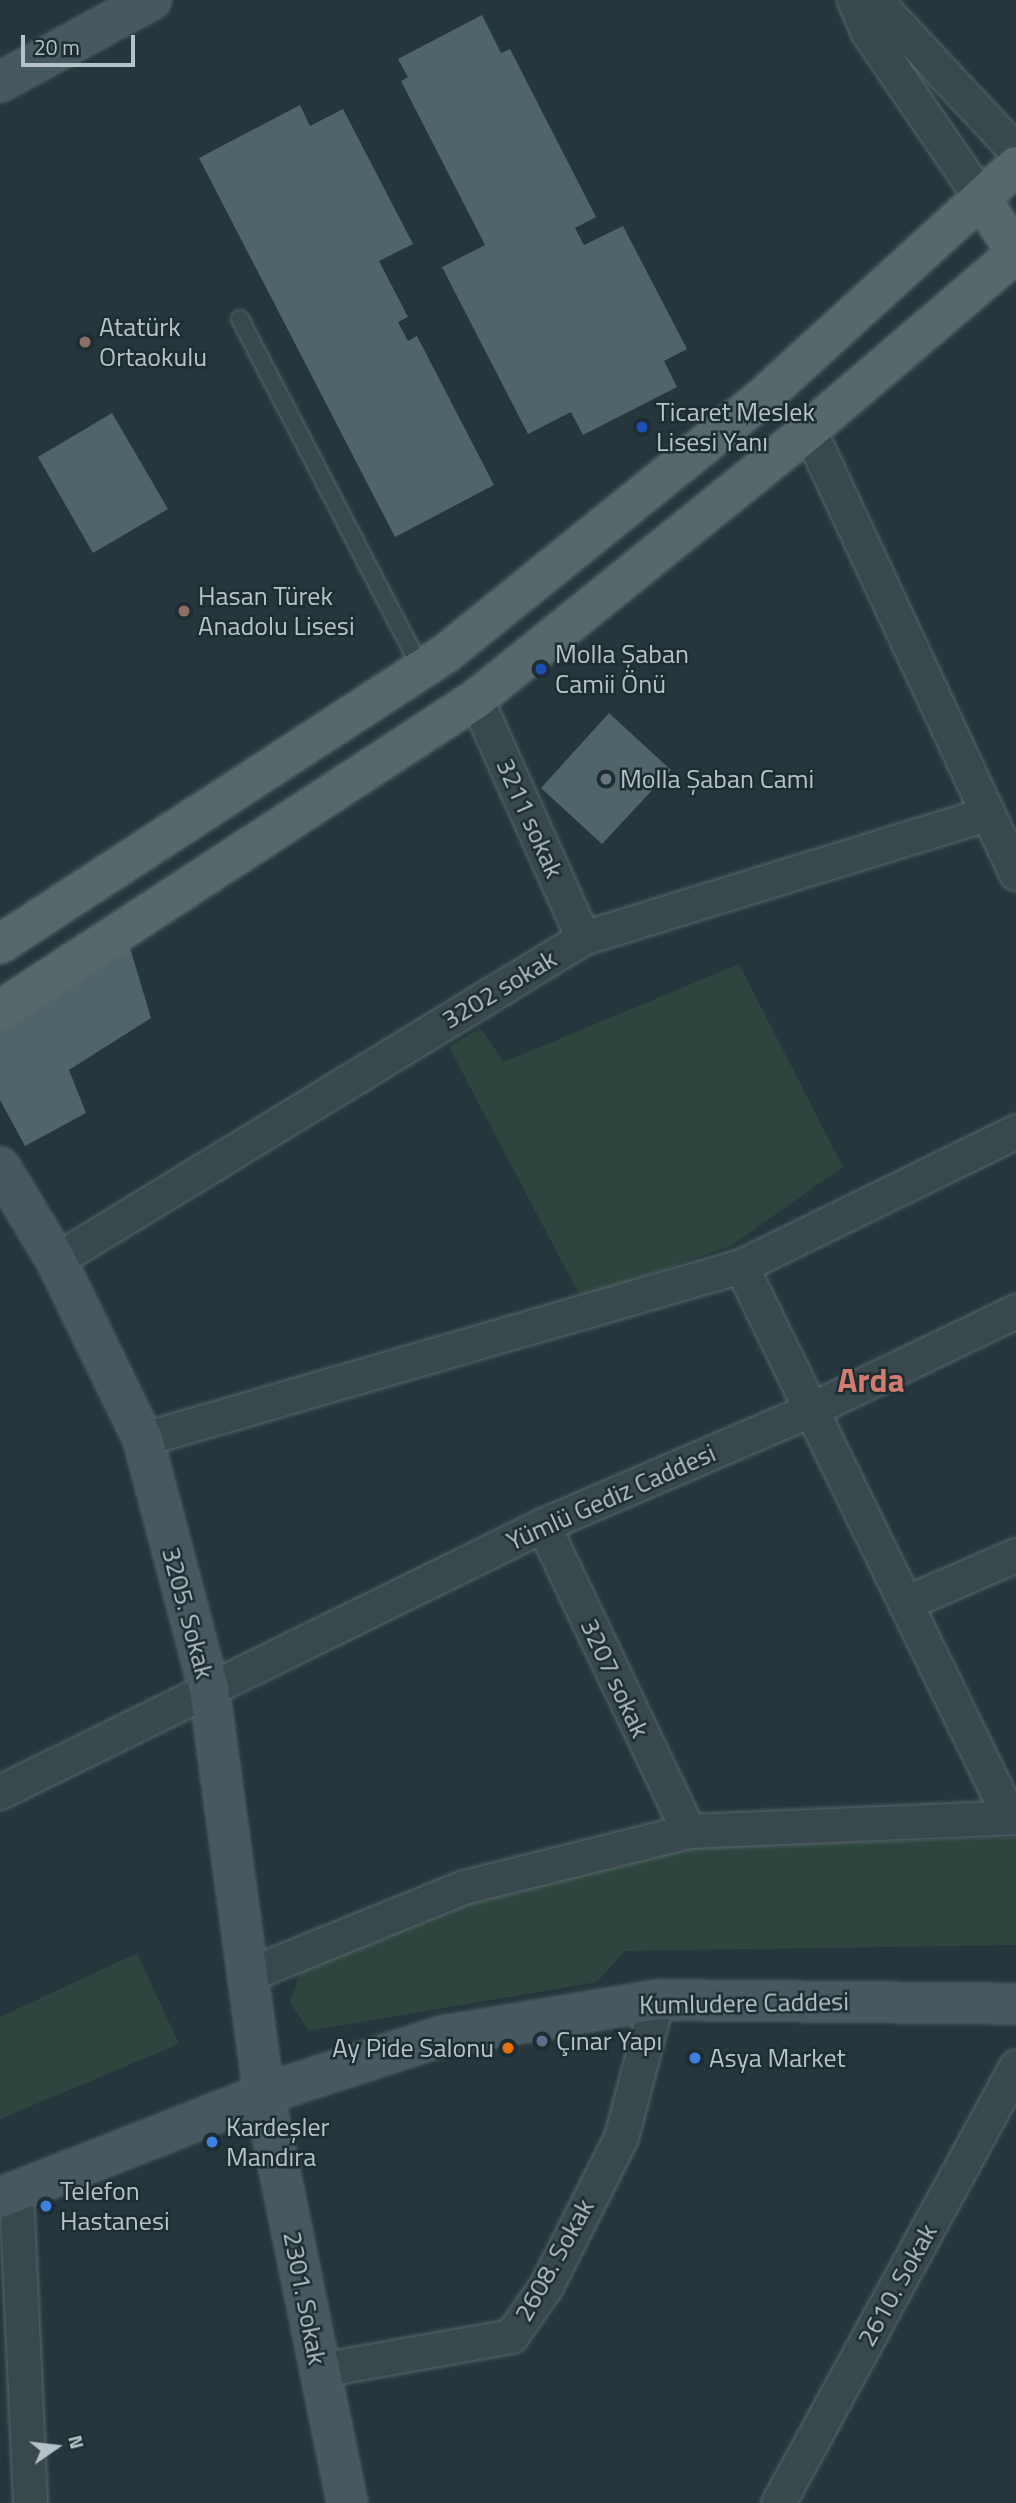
<!DOCTYPE html>
<html>
<head>
<meta charset="utf-8">
<style>
  body { margin:0 }
  #map { position:relative; width:1016px; height:2503px; overflow:hidden; background:#25373d; font-family:"Titillium Web",sans-serif }
  div>[style] { position:absolute }
  [style*='--x'] { left:calc(var(--x)*1px); top:calc(var(--y)*1px); width:calc(var(--w)*1px); rotate:calc(var(--a)*1deg) }
  .green>* { inset:0; background:#2d453e }
  .building>* { inset:0; background:#50656a }
  .roads { filter:drop-shadow(0 0 2px #57666b) drop-shadow(0 0 2px #57666b) }
  .lane>* { height:16px; margin:-8px; padding:0 8px; transform-origin:8px; border-radius:8px; background:#39484d }
  .street>* { height:33px; margin:-16.5px; padding:0 16.5px; transform-origin:16.5px; border-radius:16.5px; background:#39484d }
  .secondary>* { height:38px; margin:-19px; padding:0 19px; transform-origin:19px; border-radius:19px; background:#475960 }
  .primary>* { height:38px; margin:-19px; padding:0 19px; transform-origin:19px; border-radius:19px; background:#57686d }
  .dots>* { width:19px; height:19px; translate:-50% -50%; box-sizing:border-box; border:4px solid #1e2d32; border-radius:50% }
  span { translate:-50% -50%; white-space:nowrap; text-align:center; line-height:1.15; -webkit-text-stroke:5px #1e2d32; paint-order:stroke }
  .poi-label { font-size:26px; color:#b5c3c8 }
  .left { translate:0 -50%; text-align:left }
  .right { translate:-100% -50%; text-align:right }
  .street-label { font-size:26px; color:#b5c3c8 }
  .district-label { font-size:33px; color:#d27b70; font-weight:700 }
  .north { position:absolute; left:21px; top:2412px; width:70px; height:70px; -webkit-text-stroke:5px #1e2d32; paint-order:stroke; rotate:76deg; font-size:19px; font-weight:700; line-height:28px; text-align:center; color:#b5c3c8 }
  .north::after { content:''; display:block; margin:auto; width:24px; height:32px; background:#b5c3c8; clip-path:polygon(50% 0,100% 100%,50% 72%,0 100%) }
  .scale { position:absolute; left:21px; top:35px; width:114px; height:32px; box-sizing:border-box; border:4px solid #b5c3c8; border-top:0; padding-left:9px; font-size:21px; line-height:24px; white-space:nowrap; color:#b5c3c8; -webkit-text-stroke:5px #1e2d32; paint-order:stroke }
</style>
</head>
<body>
<div id="map">
  <div class="green">
    <div style="clip-path:polygon(739px 964px,843px 1167px,730px 1246px,581px 1298px,449px 1047px,480px 1028px,504px 1062px)"></div>
    <div style="clip-path:polygon(1016px 1837px,1016px 1945px,625px 1951px,597px 1982px,309px 2031px,290px 2003px,301px 1969px,476px 1901px,689px 1847px)"></div>
    <div style="clip-path:polygon(137px 1953px,179px 2044px,0 2119px,0 2017px)"></div>
  </div>
  <div class="building">
    <div style="clip-path:polygon(482px 15px,501px 53px,510px 49px,596px 217px,575px 228px,584px 245px,623px 226px,687px 349px,664px 361px,677px 387px,583px 435px,571px 412px,528px 434px,442px 267px,485px 245px,401px 81px,408px 77px,398px 59px)"></div>
    <div style="clip-path:polygon(300px 105px,310px 126px,343px 109px,413px 244px,379px 261px,408px 317px,398px 322px,408px 341px,417px 336px,494px 485px,395px 537px,199px 158px)"></div>
    <div style="clip-path:polygon(112px 413px,168px 509px,93px 553px,38px 457px)"></div>
    <div style="clip-path:polygon(609px 713px,671px 770px,602px 844px,541px 788px)"></div>
    <div style="clip-path:polygon(128px 941px,151px 1018px,69px 1070px,86px 1113px,25px 1146px,0 1100px,0 1021px)"></div>
  </div>
  <div class="roads">
    <div class="lane">
      <div style="--x:240;--y:319;--w:393;--a:62.6"></div>
    </div>
    <div class="street">
      <div style="--x:854;--y:0;--w:34;--a:67"></div>
      <div style="--x:867;--y:31;--w:202;--a:55.7"></div>
      <div style="--x:875;--y:0;--w:207;--a:47"></div>
      <div style="--x:809;--y:430;--w:489;--a:65"></div>
      <div style="--x:476;--y:699;--w:262;--a:65.9"></div>
      <div style="--x:56;--y:1260;--w:618;--a:-31.43"></div>
      <div style="--x:583;--y:938;--w:421;--a:-17.1"></div>
      <div style="--x:741;--y:1266;--w:612;--a:64.02"></div>
      <div style="--x:143;--y:1439;--w:623;--a:-16.14"></div>
      <div style="--x:741;--y:1266;--w:306;--a:-26.1"></div>
      <div style="--x:543;--y:1525;--w:339;--a:64.6"></div>
      <div style="--x:905;--y:1603;--w:121;--a:-23.4"></div>
      <div style="--x:0;--y:1792;--w:605;--a:-26.18"></div>
      <div style="--x:543;--y:1525;--w:291;--a:-23.3"></div>
      <div style="--x:810;--y:1410;--w:229;--a:-25.7"></div>
      <div style="--x:247;--y:1975;--w:234;--a:-22.1"></div>
      <div style="--x:464;--y:1887;--w:231;--a:-14"></div>
      <div style="--x:688;--y:1831;--w:328;--a:-2.4"></div>
      <div style="--x:16;--y:2192;--w:311;--a:87.4"></div>
      <div style="--x:320;--y:2370;--w:194;--a:-10.1"></div>
      <div style="--x:511;--y:2336;--w:61;--a:-55"></div>
      <div style="--x:546;--y:2286;--w:167;--a:-63.3"></div>
      <div style="--x:621;--y:2137;--w:142;--a:-75.3"></div>
      <div style="--x:778;--y:2503;--w:497;--a:-61.4"></div>
    </div>
    <div class="secondary">
      <div style="--x:0;--y:82;--w:172;--a:-28.5"></div>
      <div style="--x:0;--y:1167;--w:109;--a:58.9"></div>
      <div style="--x:56;--y:1260;--w:199;--a:64.1"></div>
      <div style="--x:143;--y:1439;--w:258;--a:75.2"></div>
      <div style="--x:209;--y:1688;--w:410;--a:82.3"></div>
      <div style="--x:264;--y:2094;--w:417;--a:78.5"></div>
      <div style="--x:0;--y:2198;--w:284;--a:-21.5"></div>
      <div style="--x:264;--y:2094;--w:188;--a:-18"></div>
      <div style="--x:443;--y:2036;--w:217;--a:-9.5"></div>
      <div style="--x:657;--y:2000;--w:359;--a:0.6"></div>
    </div>
    <div class="primary">
      <div style="--x:981;--y:198;--w:65;--a:57.5"></div>
      <div style="--x:0;--y:944;--w:531;--a:-33.09"></div>
      <div style="--x:445;--y:654;--w:405;--a:-38.9"></div>
      <div style="--x:760;--y:400;--w:347;--a:-42.4"></div>
      <div style="--x:0;--y:1010;--w:569;--a:-33.16"></div>
      <div style="--x:476;--y:699;--w:428;--a:-38.9"></div>
      <div style="--x:809;--y:430;--w:272;--a:-40.5"></div>
    </div>
  </div>
  <div class="dots">
    <div style="left:85px;top:342px;background:#8d6e63"></div>
    <div style="left:642px;top:427px;background:#1a4fb4"></div>
    <div style="left:184px;top:611px;background:#8d6e63"></div>
    <div style="left:541px;top:669px;background:#1a4fb4"></div>
    <div style="left:606px;top:779px;background:#6b7280"></div>
    <div style="left:542px;top:2041px;background:#5c6f8a"></div>
    <div style="left:508px;top:2048px;background:#e8710a"></div>
    <div style="left:695px;top:2058px;background:#3f7fe0"></div>
    <div style="left:212px;top:2142px;background:#3f7fe0"></div>
    <div style="left:46px;top:2206px;background:#3f7fe0"></div>
  </div>
  <div class="poi-label">
    <span class="left" style="left:99px;top:342px">Atatürk<br>Ortaokulu</span>
    <span class="left" style="left:656px;top:427px">Ticaret Meslek<br>Lisesi Yanı</span>
    <span class="left" style="left:198px;top:611px">Hasan Türek<br>Anadolu Lisesi</span>
    <span class="left" style="left:555px;top:669px">Molla Şaban<br>Camii Önü</span>
    <span class="left" style="left:620px;top:779px">Molla Şaban Cami</span>
    <span class="left" style="left:556px;top:2041px">Çınar Yapı</span>
    <span class="right" style="left:494px;top:2048px">Ay Pide Salonu</span>
    <span class="left" style="left:709px;top:2058px">Asya Market</span>
    <span class="left" style="left:226px;top:2142px">Kardeşler<br>Mandıra</span>
    <span class="left" style="left:60px;top:2206px">Telefon<br>Hastanesi</span>
  </div>
  <div class="street-label">
    <span style="left:530px;top:818px;rotate:66deg">3211 sokak</span>
    <span style="left:499px;top:989px;rotate:-31deg">3202 sokak</span>
    <span style="left:611px;top:1497px;rotate:-24deg">Yümlü Gediz Caddesi</span>
    <span style="left:188px;top:1613px;rotate:75deg">3205. Sokak</span>
    <span style="left:615px;top:1678px;rotate:65deg">3207 sokak</span>
    <span style="left:744px;top:2003px;rotate:-1deg">Kumludere Caddesi</span>
    <span style="left:554px;top:2260px;rotate:-61deg">2608. Sokak</span>
    <span style="left:897px;top:2285px;rotate:-61deg">2610. Sokak</span>
    <span style="left:305px;top:2298px;rotate:79deg">2301. Sokak</span>
  </div>
  <div class="district-label">
    <span style="left:871px;top:1381px">Arda</span>
  </div>
  <div class="north">N</div>
  <div class="scale">20 m</div>
</div>
</body>
</html>
